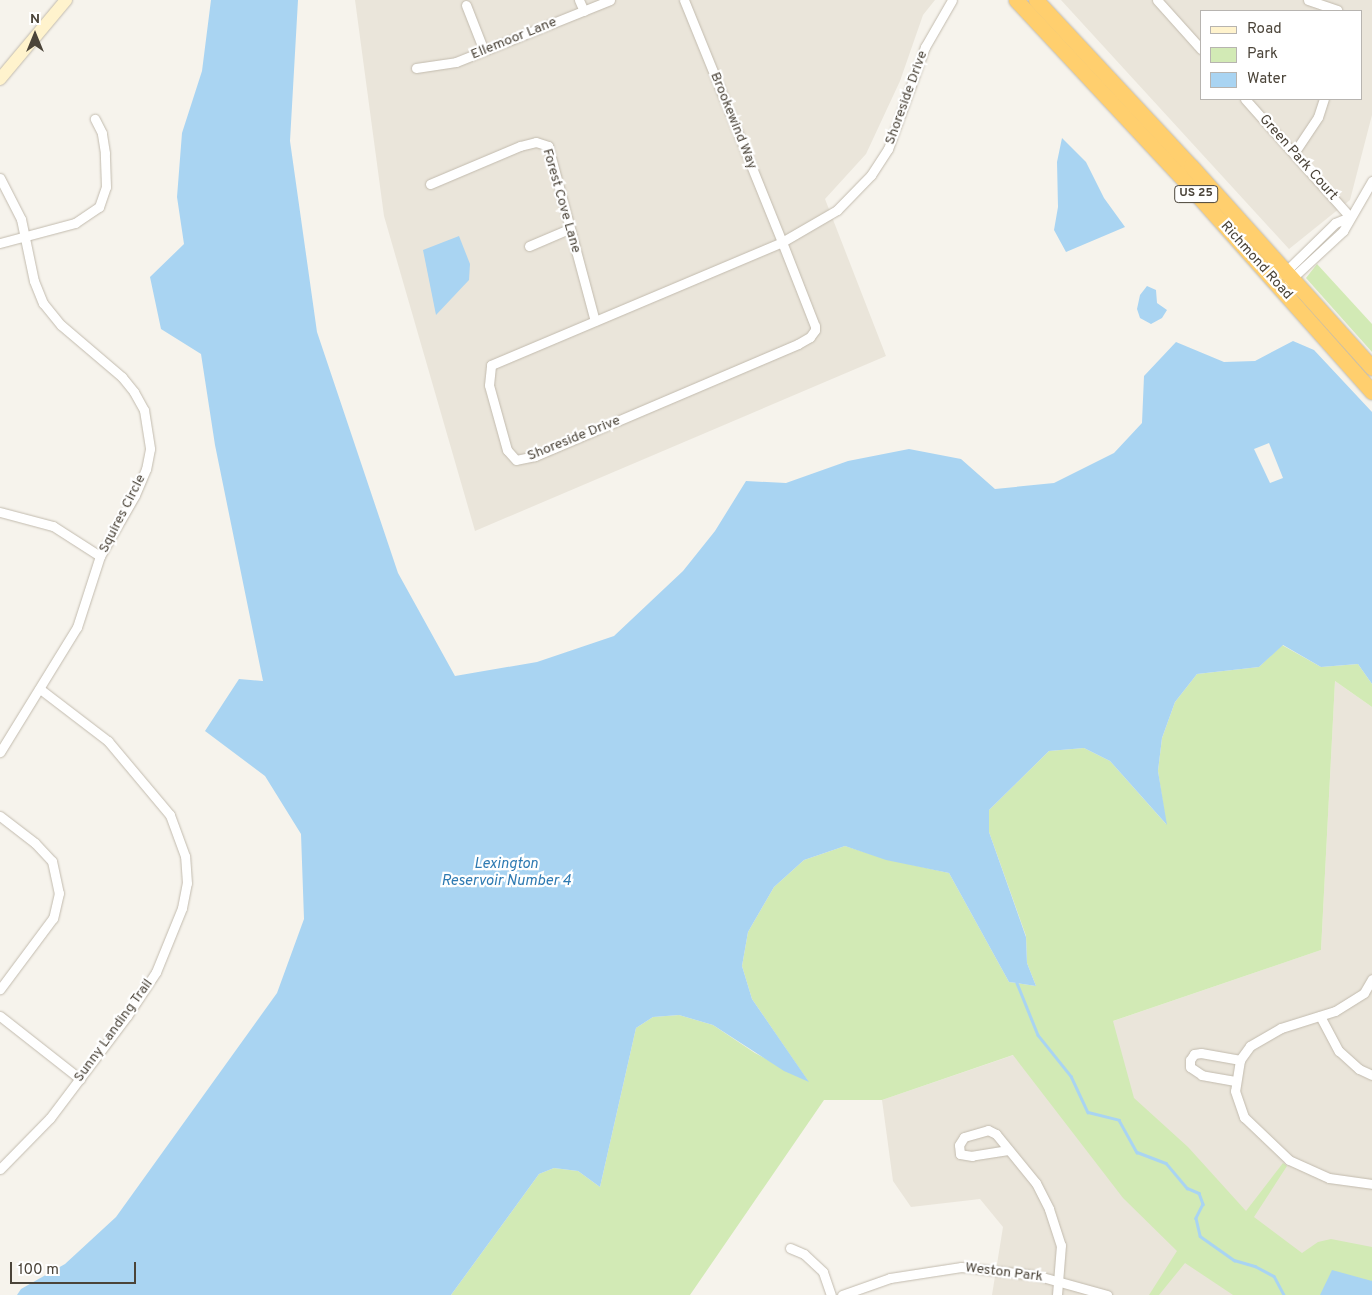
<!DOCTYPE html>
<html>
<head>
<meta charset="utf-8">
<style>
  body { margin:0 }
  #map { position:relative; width:1372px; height:1295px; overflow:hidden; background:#f6f3ec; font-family:Overpass,sans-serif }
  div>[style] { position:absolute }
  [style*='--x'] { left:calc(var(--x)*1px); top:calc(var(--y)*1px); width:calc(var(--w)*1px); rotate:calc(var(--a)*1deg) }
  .residential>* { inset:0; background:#eae5da }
  .green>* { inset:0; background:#d2eab5 }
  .water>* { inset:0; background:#a9d4f2 }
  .pier>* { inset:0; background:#f6f3ec }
  .stream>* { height:2.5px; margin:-1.25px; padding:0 1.25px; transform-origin:1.25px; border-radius:1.25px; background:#a9d4f2 }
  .roads { filter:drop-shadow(0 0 1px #c2bbae) drop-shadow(0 0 1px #c2bbae) }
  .street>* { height:9px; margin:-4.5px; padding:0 4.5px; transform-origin:4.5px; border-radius:4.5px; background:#fff }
  .secondary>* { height:12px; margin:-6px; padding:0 6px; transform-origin:6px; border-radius:6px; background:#fff3cd }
  .highway>* { height:15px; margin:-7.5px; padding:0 7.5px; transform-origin:7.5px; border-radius:7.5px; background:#ffcf6e }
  span { translate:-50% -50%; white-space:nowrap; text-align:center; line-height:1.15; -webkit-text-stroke:4.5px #fff; paint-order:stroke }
  .shield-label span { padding:1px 4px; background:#fff; border:1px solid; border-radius:4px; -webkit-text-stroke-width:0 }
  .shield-label { font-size:12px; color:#4b4439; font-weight:700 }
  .street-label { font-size:14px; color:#4b4439 }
  .water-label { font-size:15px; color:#2e7ab2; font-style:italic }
  .legend { position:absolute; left:1200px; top:10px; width:162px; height:90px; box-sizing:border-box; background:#fff; border:1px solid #b7b4b0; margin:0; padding:6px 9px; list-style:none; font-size:15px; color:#4b4439 }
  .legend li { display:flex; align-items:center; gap:10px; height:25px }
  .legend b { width:25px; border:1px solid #b7b4b0 }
  .north { position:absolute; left:10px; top:10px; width:50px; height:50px; -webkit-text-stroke:4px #fff; paint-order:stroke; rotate:0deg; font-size:14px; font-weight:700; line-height:20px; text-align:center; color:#4b4439 }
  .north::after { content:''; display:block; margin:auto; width:18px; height:22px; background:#4b4439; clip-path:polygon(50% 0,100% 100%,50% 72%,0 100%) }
  .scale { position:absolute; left:10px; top:1262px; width:126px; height:22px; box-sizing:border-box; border:2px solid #4b4439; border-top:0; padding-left:6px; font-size:15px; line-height:18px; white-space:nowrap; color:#4b4439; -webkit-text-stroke:4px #fff; paint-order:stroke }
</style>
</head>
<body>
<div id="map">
  <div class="residential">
    <div style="clip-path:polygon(355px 0,935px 0,923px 15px,900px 81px,866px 154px,825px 199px,886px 356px,475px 531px,384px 216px)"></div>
    <div style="clip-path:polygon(evenodd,1061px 0,1372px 0,1372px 115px,1350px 200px,1289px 249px,1061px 0,1201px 11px,1361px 11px,1361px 99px,1201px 99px,1201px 11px)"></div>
    <div style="clip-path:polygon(1335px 681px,1372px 707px,1372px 1295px,992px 1295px,1003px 1227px,980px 1199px,911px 1207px,893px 1181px,882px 1100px,1321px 950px)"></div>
  </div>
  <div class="green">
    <div style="clip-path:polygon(1317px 264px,1372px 324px,1372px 352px,1306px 278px)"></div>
    <div style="clip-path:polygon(1282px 645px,1321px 667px,1358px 664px,1372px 684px,1372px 707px,1335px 681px,1321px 950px,1113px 1021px,1134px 1098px,1188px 1147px,1246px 1211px,1283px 1163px,1287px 1166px,1254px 1217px,1302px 1253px,1318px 1242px,1331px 1239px,1372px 1247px,1372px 1295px,1233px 1295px,1185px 1263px,1159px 1295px,1149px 1295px,1177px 1251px,1123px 1198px,1013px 1055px,882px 1100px,824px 1100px,690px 1295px,451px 1295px,539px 1174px,554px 1168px,578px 1171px,600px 1187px,636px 1028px,653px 1017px,679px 1015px,713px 1025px,755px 1053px,808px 1081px,752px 999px,742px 966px,748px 932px,774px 887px,804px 860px,845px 846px,886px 859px,949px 873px,1009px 982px,1036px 986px,1027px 963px,1026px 936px,989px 832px,989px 810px,1049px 751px,1084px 748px,1110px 761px,1166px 824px,1158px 771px,1162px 738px,1175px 702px,1197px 674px,1259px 667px)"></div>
  </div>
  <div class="water">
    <div style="clip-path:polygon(211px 0,298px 0,290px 141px,317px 332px,398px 573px,455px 676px,537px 662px,614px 636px,683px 571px,715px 531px,746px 481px,786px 483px,848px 461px,909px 449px,961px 459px,995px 489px,1054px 483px,1114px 453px,1142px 423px,1144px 376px,1176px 342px,1224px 362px,1255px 361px,1293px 341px,1314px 350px,1372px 412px,1372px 684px,1358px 664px,1321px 667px,1283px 645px,1259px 667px,1197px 674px,1175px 702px,1162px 738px,1158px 771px,1167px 825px,1110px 761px,1084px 748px,1049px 751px,989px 810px,989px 832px,1026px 937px,1027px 963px,1036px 986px,1009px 982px,949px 873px,886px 860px,845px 846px,804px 860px,774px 887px,748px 932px,742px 966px,752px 999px,809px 1082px,784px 1071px,713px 1025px,679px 1015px,653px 1017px,636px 1028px,600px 1187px,578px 1171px,554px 1168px,539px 1174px,451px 1295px,17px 1295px,21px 1289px,65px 1264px,116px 1217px,277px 993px,304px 919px,301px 834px,265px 776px,205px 731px,239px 679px,263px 681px,215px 445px,201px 354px,161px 329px,150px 277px,184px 244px,177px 197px,182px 133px,202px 71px)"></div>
    <div style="clip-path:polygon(1062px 138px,1086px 162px,1104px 198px,1125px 227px,1066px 252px,1054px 230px,1058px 207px,1057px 162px)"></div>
    <div style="clip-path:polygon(459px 236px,470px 264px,469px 280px,436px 315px,423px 250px)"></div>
    <div style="clip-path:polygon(1147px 286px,1156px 290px,1157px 303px,1167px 310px,1162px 318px,1151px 324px,1140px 318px,1137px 309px,1140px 295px)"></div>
    <div style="clip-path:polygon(1332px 1270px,1372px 1281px,1372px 1295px,1320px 1295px)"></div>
  </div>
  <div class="pier">
    <div style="clip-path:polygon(1269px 443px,1283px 478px,1270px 483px,1254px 449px)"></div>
  </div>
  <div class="stream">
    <div style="--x:1017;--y:983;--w:56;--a:68"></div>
    <div style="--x:1038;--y:1035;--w:53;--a:51.2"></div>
    <div style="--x:1071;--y:1076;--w:40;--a:65"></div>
    <div style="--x:1088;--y:1112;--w:32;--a:14"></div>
    <div style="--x:1119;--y:1120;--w:37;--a:61"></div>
    <div style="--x:1137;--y:1152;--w:31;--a:21"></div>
    <div style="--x:1166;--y:1163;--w:33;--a:50"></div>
    <div style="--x:1187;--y:1188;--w:13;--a:23"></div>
    <div style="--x:1199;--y:1193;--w:12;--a:70"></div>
    <div style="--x:1203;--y:1204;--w:16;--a:117"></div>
    <div style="--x:1196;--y:1218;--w:18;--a:77"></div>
    <div style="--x:1200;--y:1236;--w:42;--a:35.2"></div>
    <div style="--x:1234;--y:1260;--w:22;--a:16"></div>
    <div style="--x:1255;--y:1266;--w:21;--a:28"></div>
    <div style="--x:1274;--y:1276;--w:21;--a:62"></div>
  </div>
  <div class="roads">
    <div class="street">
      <div style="--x:579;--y:0;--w:12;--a:66"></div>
      <div style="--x:684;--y:0;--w:149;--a:67.9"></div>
      <div style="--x:740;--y:138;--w:112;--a:68"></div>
      <div style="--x:782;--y:242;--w:90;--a:68.6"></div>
      <div style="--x:815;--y:326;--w:4;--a:90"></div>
      <div style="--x:815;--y:330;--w:9;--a:126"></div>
      <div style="--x:810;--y:337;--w:14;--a:150"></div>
      <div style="--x:798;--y:344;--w:286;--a:156.9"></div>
      <div style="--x:535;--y:456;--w:19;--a:168"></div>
      <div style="--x:516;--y:460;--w:13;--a:-132"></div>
      <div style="--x:507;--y:450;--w:67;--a:-105.5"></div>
      <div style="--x:489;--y:385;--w:20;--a:-84"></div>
      <div style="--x:491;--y:365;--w:316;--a:-22.9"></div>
      <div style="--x:782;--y:242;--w:64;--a:-30.2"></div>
      <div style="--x:837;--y:210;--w:49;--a:-45.8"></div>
      <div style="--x:871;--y:175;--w:31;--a:-57"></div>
      <div style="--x:888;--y:149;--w:109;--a:-70.1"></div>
      <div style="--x:925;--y:47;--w:54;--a:-60.1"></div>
      <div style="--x:1157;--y:0;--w:66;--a:48.1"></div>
      <div style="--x:1308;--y:0;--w:31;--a:19"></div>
      <div style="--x:466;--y:5;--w:49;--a:68.6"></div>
      <div style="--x:416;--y:68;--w:40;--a:-8.5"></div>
      <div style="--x:456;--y:62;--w:166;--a:-21.9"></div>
      <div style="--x:1245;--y:99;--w:158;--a:48.3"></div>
      <div style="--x:1294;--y:153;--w:43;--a:-56.3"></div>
      <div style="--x:1318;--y:117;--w:19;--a:-72"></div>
      <div style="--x:0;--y:178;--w:46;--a:62.9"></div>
      <div style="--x:21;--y:219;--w:63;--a:78.2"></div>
      <div style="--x:34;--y:281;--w:24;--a:68"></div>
      <div style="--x:43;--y:303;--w:28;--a:51"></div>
      <div style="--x:61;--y:325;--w:80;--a:40.4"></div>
      <div style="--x:122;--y:377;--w:19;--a:51"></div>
      <div style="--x:134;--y:392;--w:21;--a:61"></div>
      <div style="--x:144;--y:410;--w:39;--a:81"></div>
      <div style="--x:150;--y:449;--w:20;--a:101"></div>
      <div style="--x:146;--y:469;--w:28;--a:113"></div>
      <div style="--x:135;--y:495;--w:70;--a:119.8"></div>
      <div style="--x:100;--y:556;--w:75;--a:107.9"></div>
      <div style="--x:77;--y:627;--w:147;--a:121.6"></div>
      <div style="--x:430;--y:184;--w:98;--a:-22.9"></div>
      <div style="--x:520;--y:146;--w:16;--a:-14"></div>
      <div style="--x:536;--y:142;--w:13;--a:18"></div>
      <div style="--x:548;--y:146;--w:181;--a:75"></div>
      <div style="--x:0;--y:243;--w:78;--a:-14.9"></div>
      <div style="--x:75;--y:223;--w:29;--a:-34"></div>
      <div style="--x:99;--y:207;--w:21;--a:-71"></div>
      <div style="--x:106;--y:187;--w:34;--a:-92"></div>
      <div style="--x:105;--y:153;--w:20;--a:-99"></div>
      <div style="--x:102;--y:133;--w:16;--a:-117"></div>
      <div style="--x:529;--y:246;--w:43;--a:-23"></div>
      <div style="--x:1283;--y:274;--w:73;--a:-44.4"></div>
      <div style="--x:1335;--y:223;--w:16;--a:-22"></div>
      <div style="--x:1289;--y:281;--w:74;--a:-42.8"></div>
      <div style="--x:1343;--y:231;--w:58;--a:-59.9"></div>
      <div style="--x:0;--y:512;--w:55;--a:14.8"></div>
      <div style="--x:53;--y:526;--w:56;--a:32.6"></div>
      <div style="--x:0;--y:816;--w:44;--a:37.6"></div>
      <div style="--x:35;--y:843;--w:25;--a:47"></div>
      <div style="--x:52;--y:861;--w:33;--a:78"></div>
      <div style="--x:59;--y:893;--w:26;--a:103"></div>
      <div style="--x:53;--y:918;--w:89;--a:126.7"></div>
      <div style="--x:1372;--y:979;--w:16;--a:120"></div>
      <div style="--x:1364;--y:993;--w:34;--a:148"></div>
      <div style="--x:1335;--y:1011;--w:57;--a:162.5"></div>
      <div style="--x:1281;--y:1028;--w:36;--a:150"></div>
      <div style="--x:1250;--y:1046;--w:17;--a:126"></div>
      <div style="--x:1240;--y:1060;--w:31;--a:99"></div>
      <div style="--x:1235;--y:1091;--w:28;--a:71"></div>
      <div style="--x:1244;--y:1117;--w:62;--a:43.7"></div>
      <div style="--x:1289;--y:1160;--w:44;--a:24.2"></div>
      <div style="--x:1329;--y:1178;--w:43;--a:7.9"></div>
      <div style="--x:0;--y:1016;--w:102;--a:38.2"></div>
      <div style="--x:1320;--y:1016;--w:40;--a:62"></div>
      <div style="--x:1339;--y:1051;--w:27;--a:42"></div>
      <div style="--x:1359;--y:1069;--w:14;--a:25"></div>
      <div style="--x:1235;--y:1081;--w:34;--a:-170"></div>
      <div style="--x:1202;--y:1075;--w:14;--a:-146"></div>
      <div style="--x:1190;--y:1067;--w:7;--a:-90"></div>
      <div style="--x:1190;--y:1060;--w:7;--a:-56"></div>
      <div style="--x:1194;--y:1054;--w:7;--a:-8"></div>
      <div style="--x:1201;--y:1053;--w:40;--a:10"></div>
      <div style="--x:1008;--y:1150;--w:36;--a:171"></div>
      <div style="--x:972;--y:1156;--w:12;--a:-171"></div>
      <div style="--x:960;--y:1154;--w:9;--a:-96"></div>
      <div style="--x:959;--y:1145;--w:9;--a:-58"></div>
      <div style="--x:964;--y:1137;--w:25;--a:-16"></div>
      <div style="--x:988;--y:1130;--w:9;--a:27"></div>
      <div style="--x:996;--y:1134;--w:63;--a:50.8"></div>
      <div style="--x:1036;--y:1183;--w:29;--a:63"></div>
      <div style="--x:1049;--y:1209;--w:38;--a:72"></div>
      <div style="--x:1061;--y:1245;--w:50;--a:94.6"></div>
      <div style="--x:0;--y:1169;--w:71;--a:-45.6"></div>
      <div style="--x:50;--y:1118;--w:128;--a:-53"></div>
      <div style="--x:127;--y:1016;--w:53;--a:-56.6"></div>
      <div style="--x:156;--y:972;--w:69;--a:-67.9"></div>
      <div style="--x:182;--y:908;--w:25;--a:-79"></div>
      <div style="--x:187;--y:883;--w:27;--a:-94"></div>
      <div style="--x:185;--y:856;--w:44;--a:-110.1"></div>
      <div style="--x:170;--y:815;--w:97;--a:-130"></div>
      <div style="--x:108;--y:741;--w:86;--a:-142.6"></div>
      <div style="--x:790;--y:1248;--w:15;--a:23"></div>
      <div style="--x:804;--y:1254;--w:26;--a:43"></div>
      <div style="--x:823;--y:1272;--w:24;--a:71"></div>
      <div style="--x:842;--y:1295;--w:51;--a:-19.5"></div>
      <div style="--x:890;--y:1278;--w:72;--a:-8.8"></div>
      <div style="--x:961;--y:1267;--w:74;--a:6.2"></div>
      <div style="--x:1035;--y:1275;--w:75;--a:15.5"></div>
    </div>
    <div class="secondary">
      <div style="--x:0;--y:79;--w:103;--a:-50.1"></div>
    </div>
    <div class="highway">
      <div style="--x:1016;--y:0;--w:258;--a:47"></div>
      <div style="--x:1192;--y:189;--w:271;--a:48.4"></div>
      <div style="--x:1036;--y:0;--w:227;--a:47"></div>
      <div style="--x:1191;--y:166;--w:271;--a:48.1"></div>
    </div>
  </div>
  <div class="shield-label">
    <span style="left:1196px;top:194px">US 25</span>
  </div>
  <div class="street-label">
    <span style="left:514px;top:39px;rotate:-22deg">Ellemoor Lane</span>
    <span style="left:907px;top:98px;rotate:-70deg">Shoreside Drive</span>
    <span style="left:733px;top:121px;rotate:68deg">Brookewind Way</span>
    <span style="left:1298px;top:158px;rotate:48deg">Green Park Court</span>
    <span style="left:561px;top:201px;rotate:74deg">Forest Cove Lane</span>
    <span style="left:1256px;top:261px;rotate:48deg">Richmond Road</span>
    <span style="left:574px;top:439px;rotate:-22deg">Shoreside Drive</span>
    <span style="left:123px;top:514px;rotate:-63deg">Squires Circle</span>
    <span style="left:114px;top:1031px;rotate:-54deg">Sunny Landing Trail</span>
    <span style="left:1004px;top:1273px;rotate:7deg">Weston Park</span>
  </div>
  <div class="water-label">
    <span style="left:506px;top:873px">Lexington<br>Reservoir Number 4</span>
  </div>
  <ul class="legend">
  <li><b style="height:6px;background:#fff3cd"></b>Road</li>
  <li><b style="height:14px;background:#d2eab5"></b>Park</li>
  <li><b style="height:14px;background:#a9d4f2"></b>Water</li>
  </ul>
  <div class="north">N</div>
  <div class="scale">100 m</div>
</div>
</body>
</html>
